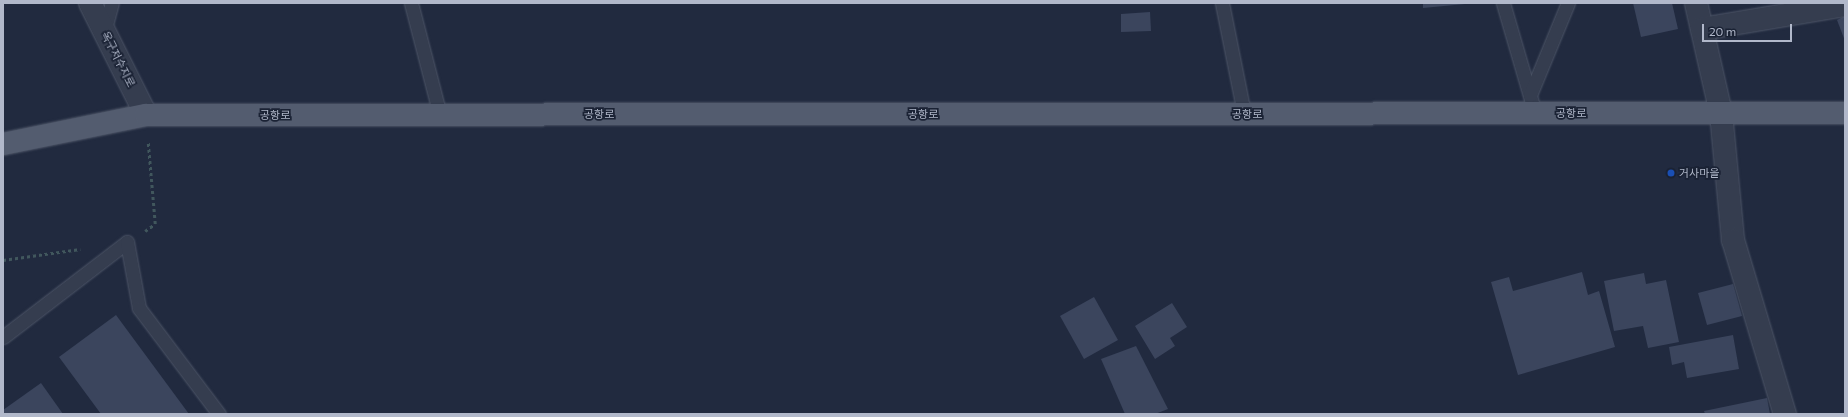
<!DOCTYPE html>
<html>
<head>
<meta charset="utf-8">
<style>
  body { margin:0 }
  #map { position:relative; width:1848px; height:417px; overflow:hidden; background:#212a3f; font-family:Commissioner,"Noto Sans KR",sans-serif }
  div>[style] { position:absolute }
  [style*='--x'] { left:calc(var(--x)*1px); top:calc(var(--y)*1px); width:calc(var(--w)*1px); rotate:calc(var(--a)*1deg) }
  .building>* { inset:0; background:#3b455d }
  .path>* { height:2.5px; margin-top:-1.25px; transform-origin:0; background:repeating-linear-gradient(90deg,#41575d 0 3px,transparent 0 6px) }
  .roads { filter:drop-shadow(0 0 1px #4d5567) drop-shadow(0 0 1px #4d5567) }
  .service>* { height:13px; margin:-6.5px; padding:0 6.5px; transform-origin:6.5px; border-radius:6.5px; background:#353d4f }
  .minor>* { height:22px; margin:-11px; padding:0 11px; transform-origin:11px; border-radius:11px; background:#353d4f }
  .primary>* { height:22px; margin:-11px; padding:0 11px; transform-origin:11px; border-radius:11px; background:#535c6f }
  .dots>* { width:11px; height:11px; translate:-50% -50%; box-sizing:border-box; border:2px solid #1a2234; border-radius:50% }
  span { translate:-50% -50%; white-space:nowrap; text-align:center; line-height:1.15; -webkit-text-stroke:3.5px #1a2234; paint-order:stroke }
  .street-label { font-size:11px; color:#b1b8ca }
  .poi-label { font-size:11px; color:#b1b8ca }
  .left { translate:0 -50%; text-align:left }
  .frame { position:absolute; inset:0; border:4px solid #b1b8ca; pointer-events:none }
  .scale { position:absolute; left:1702px; top:24px; width:90px; height:18px; box-sizing:border-box; border:2px solid #b1b8ca; border-top:0; padding-left:5px; font-size:12px; line-height:14px; white-space:nowrap; color:#b1b8ca; -webkit-text-stroke:3px #1a2234; paint-order:stroke }
</style>
</head>
<body>
<div id="map">
  <div class="building">
    <div style="clip-path:polygon(1423px 3px,1465px 3px,1465px 4px,1423px 8px)"></div>
    <div style="clip-path:polygon(1633px 3px,1672px 3px,1678px 29px,1641px 37px)"></div>
    <div style="clip-path:polygon(1150px 12px,1151px 31px,1121px 32px,1121px 14px)"></div>
    <div style="clip-path:polygon(1845px 16px,1845px 41px,1837px 20px)"></div>
    <div style="clip-path:polygon(1582px 272px,1588px 295px,1599px 291px,1615px 347px,1518px 375px,1491px 282px,1509px 277px,1513px 291px)"></div>
    <div style="clip-path:polygon(1644px 273px,1646px 284px,1666px 280px,1679px 342px,1648px 348px,1643px 326px,1614px 331px,1604px 281px)"></div>
    <div style="clip-path:polygon(1733px 284px,1742px 316px,1707px 325px,1698px 293px)"></div>
    <div style="clip-path:polygon(1094px 297px,1118px 340px,1084px 359px,1060px 316px)"></div>
    <div style="clip-path:polygon(1172px 303px,1187px 327px,1170px 338px,1175px 346px,1155px 359px,1135px 326px)"></div>
    <div style="clip-path:polygon(116px 315px,189px 414px,101px 414px,59px 357px)"></div>
    <div style="clip-path:polygon(1733px 335px,1739px 369px,1687px 378px,1684px 362px,1672px 365px,1669px 347px)"></div>
    <div style="clip-path:polygon(1136px 346px,1168px 409px,1155px 414px,1125px 414px,1101px 359px)"></div>
    <div style="clip-path:polygon(41px 383px,63px 414px,3px 414px,3px 410px)"></div>
    <div style="clip-path:polygon(1767px 398px,1770px 414px,1705px 414px,1704px 411px)"></div>
  </div>
  <div class="path">
    <div style="--x:145;--y:231;--w:12;--a:-35"></div>
    <div style="--x:155;--y:224;--w:82;--a:-94.9"></div>
    <div style="--x:3;--y:260;--w:78;--a:-8.1"></div>
  </div>
  <div class="roads">
    <div class="service">
      <div style="--x:411;--y:3;--w:116;--a:75.5"></div>
      <div style="--x:1222;--y:3;--w:112;--a:78.7"></div>
      <div style="--x:1503;--y:3;--w:115;--a:73.8"></div>
      <div style="--x:104;--y:32;--w:30;--a:-75"></div>
      <div style="--x:1530;--y:95;--w:100;--a:-67.6"></div>
      <div style="--x:3;--y:337;--w:156;--a:-37.5"></div>
      <div style="--x:127;--y:242;--w:67;--a:79.7"></div>
      <div style="--x:139;--y:308;--w:133;--a:53"></div>
    </div>
    <div class="minor">
      <div style="--x:90;--y:3;--w:125;--a:63.4"></div>
      <div style="--x:1696;--y:3;--w:113;--a:77.2"></div>
      <div style="--x:1721;--y:113;--w:128;--a:84.6"></div>
      <div style="--x:1733;--y:240;--w:182;--a:73.4"></div>
      <div style="--x:1702;--y:29;--w:145;--a:-9.5"></div>
    </div>
    <div class="primary">
      <div style="--x:3;--y:144;--w:146;--a:-11.5"></div>
      <div style="--x:146;--y:115;--w:1699;--a:-0.07"></div>
    </div>
  </div>
  <div class="dots">
    <div style="left:1671px;top:173px;background:#1a4fb4"></div>
  </div>
  <div class="street-label">
    <span style="left:118px;top:59px;rotate:63deg">옥구저수지로</span>
    <span style="left:1571px;top:113px">공항로</span>
    <span style="left:599px;top:114px">공항로</span>
    <span style="left:923px;top:114px">공항로</span>
    <span style="left:1247px;top:114px">공항로</span>
    <span style="left:275px;top:115px">공항로</span>
  </div>
  <div class="poi-label">
    <span class="left" style="left:1679px;top:173px">거사마을</span>
  </div>
  <div class="frame"></div>
  <div class="scale">20 m</div>
</div>
</body>
</html>
